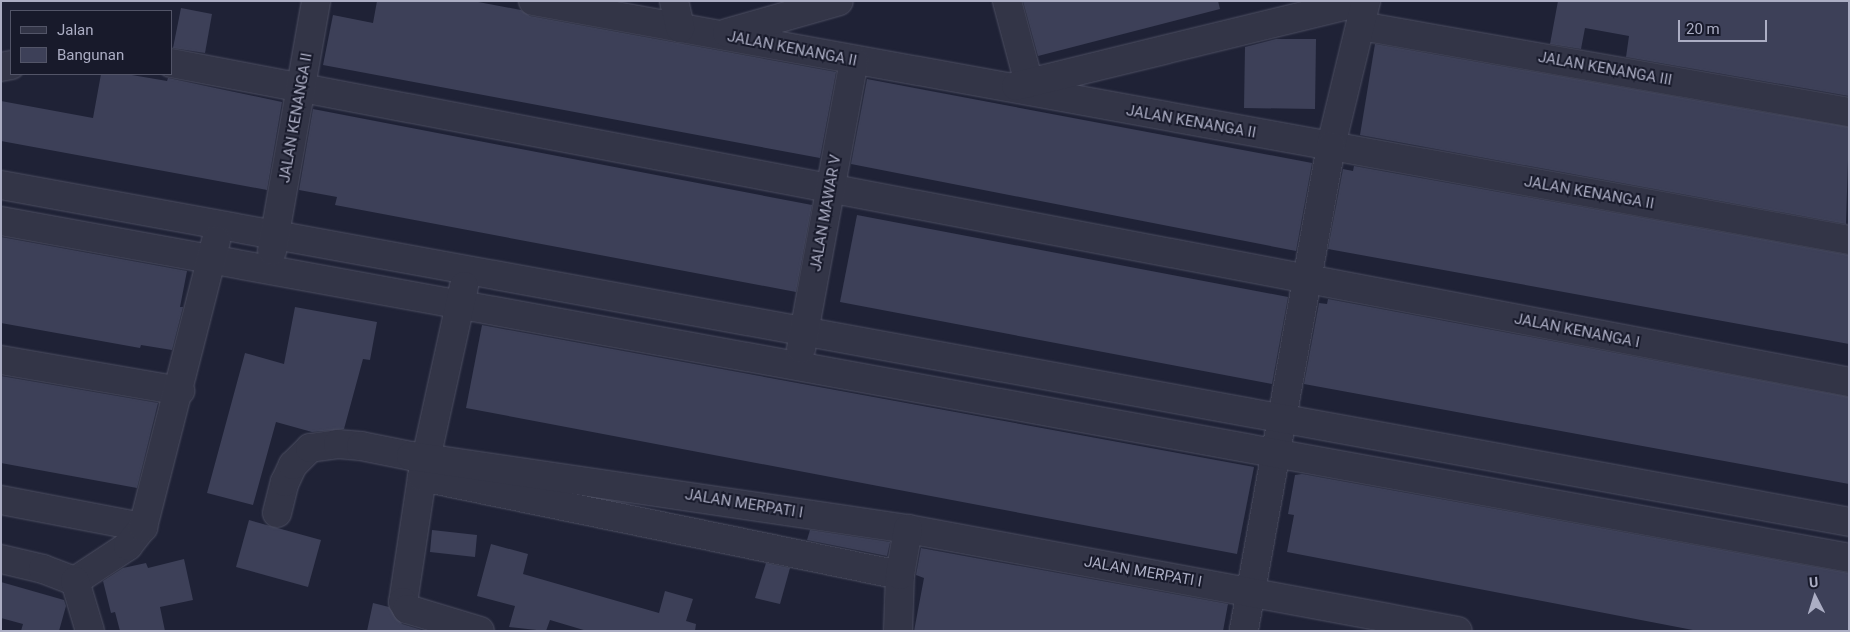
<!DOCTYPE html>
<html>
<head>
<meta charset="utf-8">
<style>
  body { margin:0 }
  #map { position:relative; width:1850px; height:632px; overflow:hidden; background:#1f2236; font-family:Roboto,sans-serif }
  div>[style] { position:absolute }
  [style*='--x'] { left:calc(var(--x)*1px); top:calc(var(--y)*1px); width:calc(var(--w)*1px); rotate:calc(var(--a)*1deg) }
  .building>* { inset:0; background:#3d4058 }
  .roads { filter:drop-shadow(0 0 1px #4d4f62) drop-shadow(0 0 1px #4d4f62) }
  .street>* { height:28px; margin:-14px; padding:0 14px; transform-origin:14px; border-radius:14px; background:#333547 }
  span { translate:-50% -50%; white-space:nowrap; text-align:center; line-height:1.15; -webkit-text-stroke:4px #181a2b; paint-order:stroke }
  .street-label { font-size:15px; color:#acaec4 }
  .frame { position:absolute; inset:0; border:2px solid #acaec4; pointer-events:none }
  .legend { position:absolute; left:10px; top:10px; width:162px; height:65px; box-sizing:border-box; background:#181a2b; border:1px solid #535568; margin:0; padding:6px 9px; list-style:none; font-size:15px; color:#acaec4 }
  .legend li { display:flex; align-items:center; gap:10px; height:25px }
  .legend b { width:25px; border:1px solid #535568 }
  .north { position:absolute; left:1790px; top:572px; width:50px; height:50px; -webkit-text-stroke:4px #181a2b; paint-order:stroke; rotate:355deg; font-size:14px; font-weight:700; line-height:20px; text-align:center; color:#acaec4 }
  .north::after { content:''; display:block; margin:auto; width:18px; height:22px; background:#acaec4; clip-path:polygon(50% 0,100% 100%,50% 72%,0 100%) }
  .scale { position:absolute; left:1678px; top:20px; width:89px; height:22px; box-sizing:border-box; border:2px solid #acaec4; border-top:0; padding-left:6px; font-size:15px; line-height:18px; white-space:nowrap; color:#acaec4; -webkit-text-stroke:4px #181a2b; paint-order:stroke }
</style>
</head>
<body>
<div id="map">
  <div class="building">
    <div style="clip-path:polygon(377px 1px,473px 1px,521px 10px,530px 16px,836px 72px,820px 158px,323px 65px,333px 15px,373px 23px)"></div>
    <div style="clip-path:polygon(1023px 1px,1218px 1px,1220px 9px,1038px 56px)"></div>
    <div style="clip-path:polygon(1558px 1px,1849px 1px,1849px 96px,1626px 57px,1629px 36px,1585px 28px,1581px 49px,1550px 44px)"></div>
    <div style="clip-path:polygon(181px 8px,212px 14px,205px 53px,173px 48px)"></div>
    <div style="clip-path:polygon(1276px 39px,1316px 39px,1315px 109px,1244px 108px,1245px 47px)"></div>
    <div style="clip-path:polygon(1375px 44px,1849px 127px,1846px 224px,1360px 135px)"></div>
    <div style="clip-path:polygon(101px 74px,126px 74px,167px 81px,168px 78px,282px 102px,267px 190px,1px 141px,1px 101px,93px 118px)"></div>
    <div style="clip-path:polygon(867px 79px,1312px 163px,1296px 251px,851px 164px)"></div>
    <div style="clip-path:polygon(313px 109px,812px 205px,796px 292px,335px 205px,337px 197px,299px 190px)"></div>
    <div style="clip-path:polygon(1354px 166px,1849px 255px,1849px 344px,1328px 249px,1343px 169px,1353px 171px)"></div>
    <div style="clip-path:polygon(857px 215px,1288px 297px,1272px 384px,840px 302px)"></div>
    <div style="clip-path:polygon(1px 237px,187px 271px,180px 307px,183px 307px,172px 350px,141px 345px,140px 348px,1px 323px)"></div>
    <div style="clip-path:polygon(1328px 299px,1849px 397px,1849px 484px,1304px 384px,1319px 303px,1327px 304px)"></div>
    <div style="clip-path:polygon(295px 307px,377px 322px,370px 360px,363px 359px,344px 429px,312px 432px,276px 422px,253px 505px,207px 493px,245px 353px,284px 364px)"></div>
    <div style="clip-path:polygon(482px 325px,1254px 467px,1237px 554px,466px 408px)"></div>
    <div style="clip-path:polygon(1px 376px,158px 403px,137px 488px,1px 463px)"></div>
    <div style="clip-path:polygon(1302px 474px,1849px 573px,1849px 631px,1698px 631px,1287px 552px,1294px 515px,1288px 514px,1295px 475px)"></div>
    <div style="clip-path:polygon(249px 520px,321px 540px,308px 587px,236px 567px)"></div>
    <div style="clip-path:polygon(432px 530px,477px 535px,475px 557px,430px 552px)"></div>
    <div style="clip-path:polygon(810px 530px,890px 542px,887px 556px,807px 540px)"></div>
    <div style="clip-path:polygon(491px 544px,528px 554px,523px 574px,659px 613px,665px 591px,693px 599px,686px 621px,696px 624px,695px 631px,587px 631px,550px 620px,546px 631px,509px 627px,515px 606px,477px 596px)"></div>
    <div style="clip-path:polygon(921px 548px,1228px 604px,1223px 631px,914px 631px,924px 578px,916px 575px)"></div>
    <div style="clip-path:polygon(184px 559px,193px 600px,160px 607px,165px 631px,120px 631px,115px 612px,111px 613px,103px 581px,123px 568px,146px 563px,148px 568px)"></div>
    <div style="clip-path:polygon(766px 563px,790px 568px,780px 604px,755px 598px)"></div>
    <div style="clip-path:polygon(1px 582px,64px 600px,66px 606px,59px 631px,21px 631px,23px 624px,1px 618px)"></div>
    <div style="clip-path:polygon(373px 603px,389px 607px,402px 624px,425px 631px,367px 631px)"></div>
  </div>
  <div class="roads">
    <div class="street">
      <div style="--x:533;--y:1;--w:1338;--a:10.29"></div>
      <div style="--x:674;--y:1;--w:28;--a:77"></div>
      <div style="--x:1007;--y:1;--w:85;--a:75"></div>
      <div style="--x:1361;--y:26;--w:496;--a:10"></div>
      <div style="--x:727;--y:33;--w:116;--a:-15.9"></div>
      <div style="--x:171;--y:63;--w:1708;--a:10.76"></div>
      <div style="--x:1;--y:67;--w:10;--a:-11"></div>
      <div style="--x:1016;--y:86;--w:360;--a:-13.7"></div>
      <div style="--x:1366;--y:1;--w:149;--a:103.6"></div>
      <div style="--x:1331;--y:146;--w:493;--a:100.2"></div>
      <div style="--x:1;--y:185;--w:1878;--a:10.33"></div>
      <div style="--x:1;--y:221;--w:1878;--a:10.33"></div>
      <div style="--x:272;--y:251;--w:254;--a:-80"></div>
      <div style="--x:464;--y:286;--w:196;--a:102.4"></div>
      <div style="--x:422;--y:477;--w:126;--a:98.6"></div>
      <div style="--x:403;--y:602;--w:8;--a:60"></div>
      <div style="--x:407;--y:609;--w:76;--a:16.8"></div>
      <div style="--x:801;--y:349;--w:293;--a:-79.6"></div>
      <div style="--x:1;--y:360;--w:182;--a:9.8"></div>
      <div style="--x:422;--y:477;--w:488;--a:11.6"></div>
      <div style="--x:1;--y:500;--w:145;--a:10.8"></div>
      <div style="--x:277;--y:513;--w:32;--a:-76"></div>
      <div style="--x:285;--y:482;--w:19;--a:-65"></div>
      <div style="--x:293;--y:465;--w:24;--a:-45"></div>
      <div style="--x:310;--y:448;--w:28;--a:-8"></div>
      <div style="--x:338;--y:444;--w:23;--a:5"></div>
      <div style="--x:361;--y:446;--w:51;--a:11.3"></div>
      <div style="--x:411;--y:456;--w:502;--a:8.36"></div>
      <div style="--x:908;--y:529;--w:559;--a:10.51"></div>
      <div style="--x:1;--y:559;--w:43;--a:13.4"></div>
      <div style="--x:43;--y:569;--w:34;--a:21"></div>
      <div style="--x:75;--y:581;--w:64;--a:-33.4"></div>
      <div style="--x:128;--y:546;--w:24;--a:-52"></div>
      <div style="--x:143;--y:527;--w:296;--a:-75.7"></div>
      <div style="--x:75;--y:581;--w:52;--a:73.3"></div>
      <div style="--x:898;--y:631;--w:56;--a:-88"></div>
      <div style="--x:900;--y:575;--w:47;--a:-80.1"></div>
    </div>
  </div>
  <div class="street-label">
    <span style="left:792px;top:49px;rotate:11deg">JALAN KENANGA II</span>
    <span style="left:1605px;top:69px;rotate:10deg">JALAN KENANGA III</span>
    <span style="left:296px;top:118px;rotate:-80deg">JALAN KENANGA II</span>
    <span style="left:1191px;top:122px;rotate:10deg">JALAN KENANGA II</span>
    <span style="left:1589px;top:193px;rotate:10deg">JALAN KENANGA II</span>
    <span style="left:826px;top:213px;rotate:-80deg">JALAN MAWAR V</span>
    <span style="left:1577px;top:331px;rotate:11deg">JALAN KENANGA I</span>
    <span style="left:744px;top:504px;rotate:9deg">JALAN MERPATI I</span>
    <span style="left:1143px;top:572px;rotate:10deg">JALAN MERPATI I</span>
  </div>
  <div class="frame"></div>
  <ul class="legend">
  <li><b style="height:6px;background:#333547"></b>Jalan</li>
  <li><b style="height:14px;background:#3d4058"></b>Bangunan</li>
  </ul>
  <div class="north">U</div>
  <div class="scale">20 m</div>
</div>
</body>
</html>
